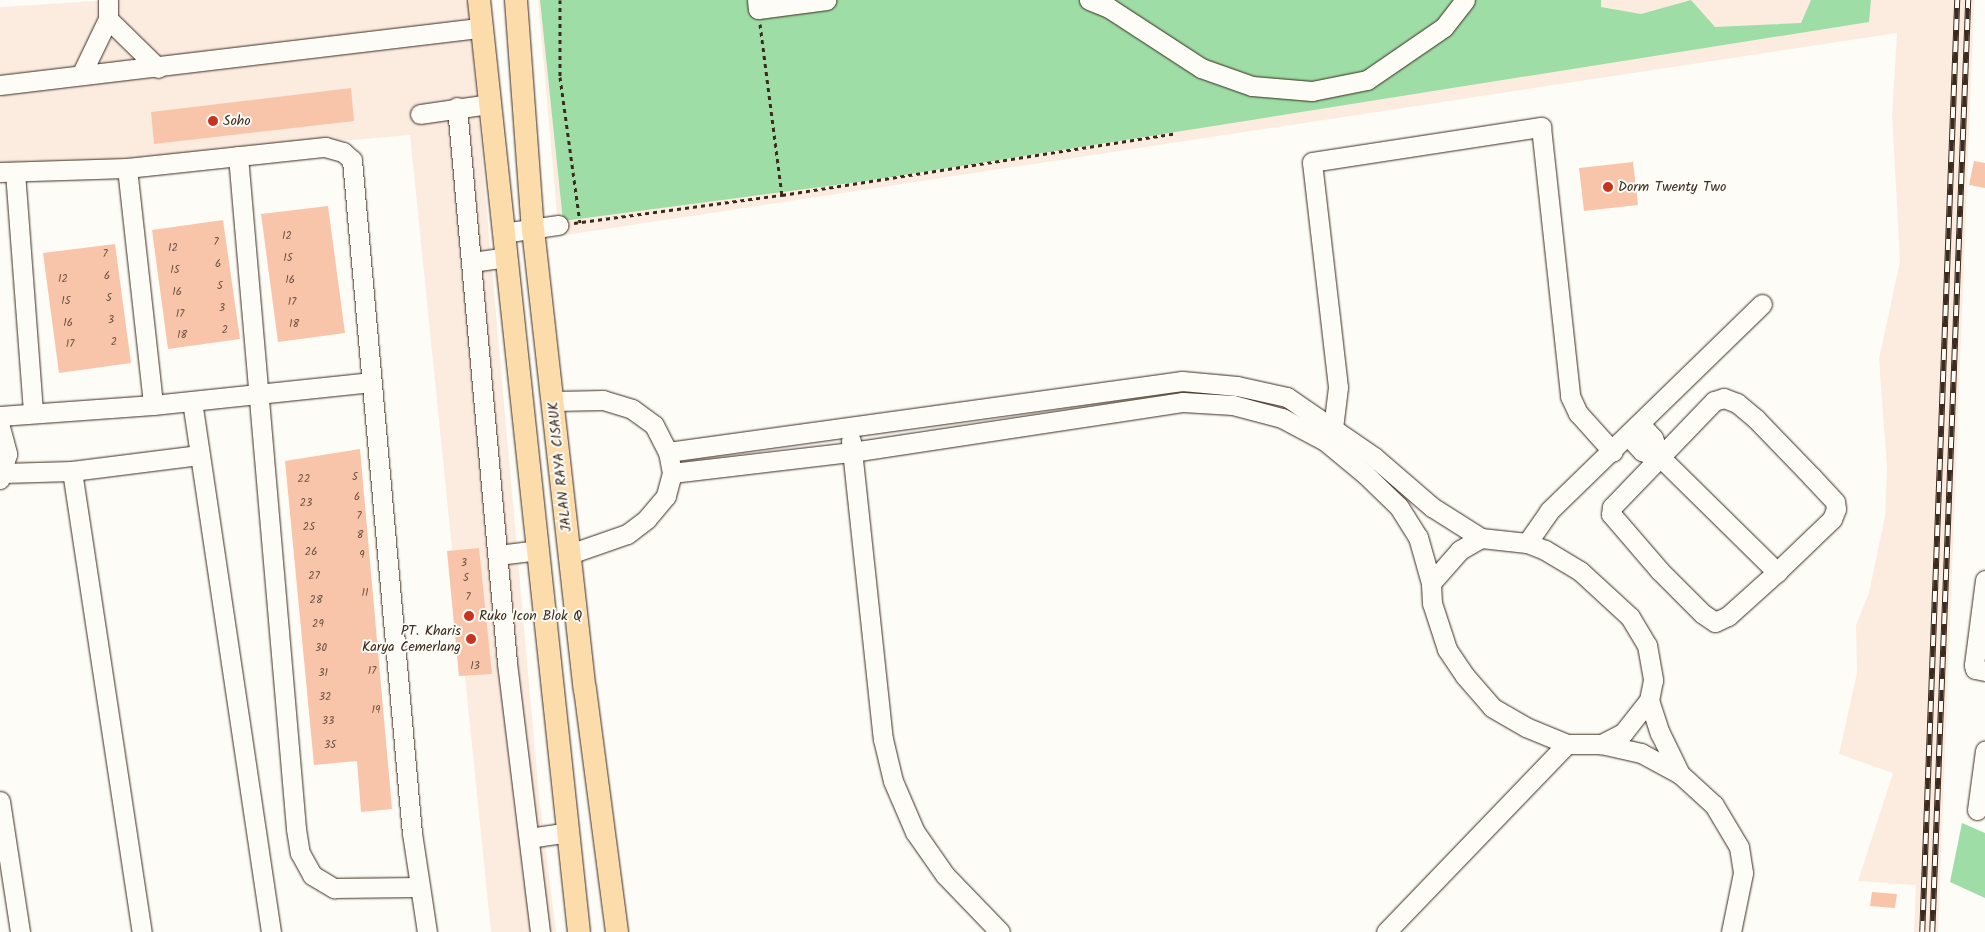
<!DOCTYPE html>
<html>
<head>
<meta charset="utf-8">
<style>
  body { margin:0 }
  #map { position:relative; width:1985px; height:932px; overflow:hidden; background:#fdfcf7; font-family:Kalam,sans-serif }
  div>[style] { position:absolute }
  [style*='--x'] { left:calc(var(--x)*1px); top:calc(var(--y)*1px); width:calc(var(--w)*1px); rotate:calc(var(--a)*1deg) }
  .built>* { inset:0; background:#fcece0 }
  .green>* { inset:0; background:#9edea6 }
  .building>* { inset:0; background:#f9c5aa }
  .path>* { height:3px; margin-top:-1.5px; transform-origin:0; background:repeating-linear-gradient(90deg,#3b2a1e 0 4px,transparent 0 8px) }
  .roads { filter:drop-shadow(0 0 1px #3b2a1e) drop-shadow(0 0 1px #3b2a1e) }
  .minor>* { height:19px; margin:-9.5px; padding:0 9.5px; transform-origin:9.5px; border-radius:9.5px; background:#fdfcf7 }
  .major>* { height:22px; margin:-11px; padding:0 11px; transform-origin:11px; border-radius:11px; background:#fddcac }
  .rail>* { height:5.5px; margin-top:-2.75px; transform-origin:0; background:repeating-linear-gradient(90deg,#fdfcf7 0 11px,#3b2a1e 0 22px); box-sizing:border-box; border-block:1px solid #3b2a1e }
  .dots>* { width:14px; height:14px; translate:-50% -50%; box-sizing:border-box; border:2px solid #fdfcf7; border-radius:50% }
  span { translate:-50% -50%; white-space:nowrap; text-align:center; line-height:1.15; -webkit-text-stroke:4px #fdfcf7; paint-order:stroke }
  .number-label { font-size:11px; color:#6a5141 }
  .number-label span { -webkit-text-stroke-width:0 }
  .poi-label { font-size:14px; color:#3b2a1e }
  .left { translate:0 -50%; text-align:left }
  .right { translate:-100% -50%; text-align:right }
  .street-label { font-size:14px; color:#3b2a1e }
</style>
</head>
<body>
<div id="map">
  <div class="built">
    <i style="clip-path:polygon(112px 0,468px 0,539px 796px,556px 932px,491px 932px,410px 135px,0 170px,0 7px)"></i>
    <i style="clip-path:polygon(538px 0,1974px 0,1938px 932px,1914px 932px,1916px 885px,1858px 881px,1893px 773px,1839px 754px,1857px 673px,1856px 625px,1869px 593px,1885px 516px,1887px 468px,1879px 359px,1900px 261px,1892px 114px,1897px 33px,559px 236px)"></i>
  </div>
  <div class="green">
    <i style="clip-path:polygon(540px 0,1601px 0,1601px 7px,1641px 14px,1691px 0,1715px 27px,1801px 23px,1811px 0,1871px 0,1869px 22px,866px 181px,563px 221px)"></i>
    <i style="clip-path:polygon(1962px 823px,1985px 833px,1985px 898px,1950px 882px)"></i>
  </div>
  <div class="building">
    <i style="clip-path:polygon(351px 88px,354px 121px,154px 144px,151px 112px)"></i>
    <i style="clip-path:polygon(1974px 161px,1985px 163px,1985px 188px,1969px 185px)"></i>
    <i style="clip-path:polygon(1633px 162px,1638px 205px,1584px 211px,1579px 168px)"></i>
    <i style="clip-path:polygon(328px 206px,345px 333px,278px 342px,261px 214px)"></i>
    <i style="clip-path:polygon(223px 220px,240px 339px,168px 349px,152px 230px)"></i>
    <i style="clip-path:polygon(115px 244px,131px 363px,59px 373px,43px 253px)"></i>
    <i style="clip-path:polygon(360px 449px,392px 809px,361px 812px,357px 761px,314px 765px,285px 461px)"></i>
    <i style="clip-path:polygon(479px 548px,492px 674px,459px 676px,447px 551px)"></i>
    <i style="clip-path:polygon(1872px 892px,1897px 894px,1895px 908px,1870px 906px)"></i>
  </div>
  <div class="path">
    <i style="--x:560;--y:0;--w:77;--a:90"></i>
    <i style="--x:560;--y:77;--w:147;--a:82.2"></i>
    <i style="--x:760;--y:24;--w:172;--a:82.7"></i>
    <i style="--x:574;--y:223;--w:210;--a:-7.7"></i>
    <i style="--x:782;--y:195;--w:399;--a:-8.9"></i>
  </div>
  <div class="roads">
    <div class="minor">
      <i style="--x:757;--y:0;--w:9;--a:84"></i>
      <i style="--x:758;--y:9;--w:69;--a:-7.5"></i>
      <i style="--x:1089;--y:0;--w:22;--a:22"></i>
      <i style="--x:1109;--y:8;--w:110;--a:33.1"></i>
      <i style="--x:1201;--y:68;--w:54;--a:19.4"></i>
      <i style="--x:1252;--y:86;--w:60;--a:4.8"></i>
      <i style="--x:1312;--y:91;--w:56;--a:-11.3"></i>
      <i style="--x:1367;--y:80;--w:93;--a:-34.5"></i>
      <i style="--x:1444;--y:27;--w:34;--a:-52"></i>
      <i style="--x:108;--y:19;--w:70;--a:44.4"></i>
      <i style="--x:81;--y:75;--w:62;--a:-64.3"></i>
      <i style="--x:108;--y:19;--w:19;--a:-90"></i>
      <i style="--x:0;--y:85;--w:484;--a:-6.8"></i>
      <i style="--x:457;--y:107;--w:558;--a:84.86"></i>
      <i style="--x:507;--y:663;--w:271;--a:83"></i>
      <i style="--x:420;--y:114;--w:70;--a:-8.2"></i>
      <i style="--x:238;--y:156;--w:675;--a:85.07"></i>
      <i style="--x:296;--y:829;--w:24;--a:81"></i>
      <i style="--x:300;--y:853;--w:25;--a:61"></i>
      <i style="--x:312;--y:875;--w:26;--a:31"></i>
      <i style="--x:334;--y:888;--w:84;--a:-0.7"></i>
      <i style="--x:127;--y:168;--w:238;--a:83.7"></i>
      <i style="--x:0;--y:172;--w:127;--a:-1.8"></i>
      <i style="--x:127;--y:168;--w:199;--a:-6.1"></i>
      <i style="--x:325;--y:147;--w:19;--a:16"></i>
      <i style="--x:343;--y:152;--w:12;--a:42"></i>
      <i style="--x:352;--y:160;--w:676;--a:84.91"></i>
      <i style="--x:412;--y:833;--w:100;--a:81.4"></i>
      <i style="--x:15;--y:172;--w:241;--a:85.7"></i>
      <i style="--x:503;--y:233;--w:56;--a:-8.3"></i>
      <i style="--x:472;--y:262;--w:35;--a:-8"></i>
      <i style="--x:1724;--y:398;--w:14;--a:21"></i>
      <i style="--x:1737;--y:403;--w:25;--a:40"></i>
      <i style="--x:1756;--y:419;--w:81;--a:46"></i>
      <i style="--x:1812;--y:477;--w:34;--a:47"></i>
      <i style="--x:1835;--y:502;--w:7;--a:82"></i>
      <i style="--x:1836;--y:509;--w:11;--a:112"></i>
      <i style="--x:1832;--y:519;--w:76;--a:136.1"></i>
      <i style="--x:1777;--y:572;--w:66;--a:138.1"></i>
      <i style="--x:1728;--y:616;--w:14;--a:155"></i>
      <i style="--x:1715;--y:622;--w:14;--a:-146"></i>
      <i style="--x:1703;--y:614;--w:61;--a:-135"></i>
      <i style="--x:1660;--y:571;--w:75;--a:-130.7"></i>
      <i style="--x:1611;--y:514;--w:7;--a:-82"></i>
      <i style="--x:1612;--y:507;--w:147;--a:-46.1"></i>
      <i style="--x:1714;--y:401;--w:10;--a:-17"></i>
      <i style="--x:192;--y:401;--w:537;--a:81.54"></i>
      <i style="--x:554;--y:401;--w:49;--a:-1.2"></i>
      <i style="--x:603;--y:400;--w:30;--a:17"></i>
      <i style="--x:632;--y:409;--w:27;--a:36"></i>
      <i style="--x:654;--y:425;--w:30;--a:63"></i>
      <i style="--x:668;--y:452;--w:21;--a:79"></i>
      <i style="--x:672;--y:473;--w:24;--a:105"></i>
      <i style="--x:666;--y:496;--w:30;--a:130"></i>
      <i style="--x:647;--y:519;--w:25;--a:143"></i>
      <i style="--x:627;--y:534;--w:60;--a:160.7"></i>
      <i style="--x:0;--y:416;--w:153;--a:-4.1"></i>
      <i style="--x:153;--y:405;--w:220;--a:-6"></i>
      <i style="--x:1641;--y:425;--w:18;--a:47"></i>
      <i style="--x:1653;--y:438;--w:22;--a:68"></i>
      <i style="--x:0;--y:427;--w:28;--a:75"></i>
      <i style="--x:7;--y:454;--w:26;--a:106"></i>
      <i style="--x:1333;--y:428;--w:41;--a:-83"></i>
      <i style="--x:1338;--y:387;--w:226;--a:-96.6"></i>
      <i style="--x:1312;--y:162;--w:232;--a:-8.7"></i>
      <i style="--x:1541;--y:127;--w:271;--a:83.8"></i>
      <i style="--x:1570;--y:396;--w:19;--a:65"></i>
      <i style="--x:1578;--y:413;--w:52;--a:48.1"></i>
      <i style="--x:1628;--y:436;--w:21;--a:47"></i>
      <i style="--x:1642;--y:451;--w:20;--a:20"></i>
      <i style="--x:1661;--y:458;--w:163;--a:44.5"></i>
      <i style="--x:851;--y:441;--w:300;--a:83.9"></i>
      <i style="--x:883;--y:739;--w:43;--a:76.6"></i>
      <i style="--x:893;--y:781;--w:56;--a:66.7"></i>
      <i style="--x:915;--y:832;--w:52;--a:55.1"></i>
      <i style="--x:945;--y:875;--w:79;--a:46"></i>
      <i style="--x:668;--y:452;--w:519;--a:-7.86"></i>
      <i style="--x:1182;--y:381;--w:55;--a:5.2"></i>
      <i style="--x:1237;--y:386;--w:51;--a:12.4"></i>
      <i style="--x:1287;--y:397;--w:106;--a:34.6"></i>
      <i style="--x:1374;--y:457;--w:77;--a:40.8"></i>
      <i style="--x:1432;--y:507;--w:58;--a:32.3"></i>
      <i style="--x:72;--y:471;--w:466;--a:81.4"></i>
      <i style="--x:3;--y:473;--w:69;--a:-1.7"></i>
      <i style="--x:72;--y:471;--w:128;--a:-7.2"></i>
      <i style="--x:672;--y:473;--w:181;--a:-6.7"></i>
      <i style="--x:852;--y:452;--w:335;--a:-8.6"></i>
      <i style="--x:1183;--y:402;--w:50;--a:3.4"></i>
      <i style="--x:1233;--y:405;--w:51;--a:14.9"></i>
      <i style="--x:1282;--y:418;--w:49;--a:28.1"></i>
      <i style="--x:1325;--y:441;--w:52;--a:39.5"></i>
      <i style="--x:1365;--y:474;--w:47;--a:44.1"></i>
      <i style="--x:1399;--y:507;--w:36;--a:58"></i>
      <i style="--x:1418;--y:537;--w:48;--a:74.2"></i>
      <i style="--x:1481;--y:538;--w:46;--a:6.2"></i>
      <i style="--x:1527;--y:543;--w:19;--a:21"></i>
      <i style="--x:1545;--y:550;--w:41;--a:31"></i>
      <i style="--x:1580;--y:571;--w:68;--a:42.6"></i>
      <i style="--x:1630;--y:617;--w:33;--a:59"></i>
      <i style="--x:1647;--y:645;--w:36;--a:80"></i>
      <i style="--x:1653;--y:680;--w:20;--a:101"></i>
      <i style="--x:1649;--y:700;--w:42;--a:128.2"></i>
      <i style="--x:1623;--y:733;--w:25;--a:153"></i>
      <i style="--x:1601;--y:744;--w:34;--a:180"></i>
      <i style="--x:1567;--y:744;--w:44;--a:-157.5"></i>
      <i style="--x:1526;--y:727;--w:39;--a:-150"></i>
      <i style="--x:1492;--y:707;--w:41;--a:-131.1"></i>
      <i style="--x:1465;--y:676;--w:32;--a:-124"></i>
      <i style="--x:1447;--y:649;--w:48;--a:-108.1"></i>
      <i style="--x:1432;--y:603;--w:20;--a:-93"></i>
      <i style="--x:1431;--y:583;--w:44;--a:-48.7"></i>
      <i style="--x:1460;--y:550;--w:24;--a:-30"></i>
      <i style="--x:1527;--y:543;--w:39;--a:-55"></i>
      <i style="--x:1549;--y:511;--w:297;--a:-44.2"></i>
      <i style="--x:498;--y:555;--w:39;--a:-7"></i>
      <i style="--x:1985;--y:580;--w:86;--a:97.4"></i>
      <i style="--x:1974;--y:665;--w:4;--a:76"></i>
      <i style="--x:1975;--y:669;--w:10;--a:11"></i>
      <i style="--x:1649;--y:700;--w:35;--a:72"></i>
      <i style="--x:1660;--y:733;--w:46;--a:64"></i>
      <i style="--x:1601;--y:744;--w:41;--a:12.7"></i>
      <i style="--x:1641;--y:753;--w:44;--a:28.3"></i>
      <i style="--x:1680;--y:774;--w:46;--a:42.4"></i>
      <i style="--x:1714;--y:805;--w:49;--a:59.2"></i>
      <i style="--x:1739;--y:847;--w:26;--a:81"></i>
      <i style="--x:1743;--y:873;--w:60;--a:101.5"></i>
      <i style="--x:0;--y:801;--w:133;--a:81.3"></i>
      <i style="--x:1977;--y:810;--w:60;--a:-82.3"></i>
      <i style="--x:529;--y:838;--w:40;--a:-8.5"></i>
      <i style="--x:1386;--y:932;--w:261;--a:-46.1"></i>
    </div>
    <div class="major">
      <i style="--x:479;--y:0;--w:937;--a:83.88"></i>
      <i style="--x:516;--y:0;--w:230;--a:85.8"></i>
      <i style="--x:533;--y:229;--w:463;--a:83.6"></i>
      <i style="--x:585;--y:689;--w:245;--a:82.5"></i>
    </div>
  </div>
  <div class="rail">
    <i style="--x:1922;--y:932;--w:933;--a:-87.85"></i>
    <i style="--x:1932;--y:932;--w:933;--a:-87.79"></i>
  </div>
  <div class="dots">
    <i style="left:213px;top:121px;background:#c8321e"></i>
    <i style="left:1608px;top:187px;background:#c8321e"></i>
    <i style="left:469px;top:616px;background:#c8321e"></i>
    <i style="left:471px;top:639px;background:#c8321e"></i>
  </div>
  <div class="number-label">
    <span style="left:287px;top:236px">12</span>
    <span style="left:216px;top:242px">7</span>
    <span style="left:173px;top:248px">12</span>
    <span style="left:105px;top:254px">7</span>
    <span style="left:288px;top:258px">15</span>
    <span style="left:218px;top:264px">6</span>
    <span style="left:175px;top:270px">15</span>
    <span style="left:107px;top:276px">6</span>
    <span style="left:63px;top:279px">12</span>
    <span style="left:290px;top:280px">16</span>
    <span style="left:220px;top:286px">5</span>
    <span style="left:177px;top:292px">16</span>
    <span style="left:109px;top:298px">5</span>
    <span style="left:66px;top:301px">15</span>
    <span style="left:292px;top:302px">17</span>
    <span style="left:222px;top:308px">3</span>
    <span style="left:180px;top:314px">17</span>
    <span style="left:111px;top:320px">3</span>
    <span style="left:68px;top:323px">16</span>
    <span style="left:294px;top:324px">18</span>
    <span style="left:225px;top:330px">2</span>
    <span style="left:182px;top:335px">18</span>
    <span style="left:114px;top:342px">2</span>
    <span style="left:70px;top:344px">17</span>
    <span style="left:355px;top:477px">5</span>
    <span style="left:304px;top:479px">22</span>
    <span style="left:357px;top:497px">6</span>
    <span style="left:306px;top:503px">23</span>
    <span style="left:359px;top:516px">7</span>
    <span style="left:309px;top:527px">25</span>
    <span style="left:360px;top:535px">8</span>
    <span style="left:311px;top:552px">26</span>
    <span style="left:362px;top:555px">9</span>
    <span style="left:464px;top:563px">3</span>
    <span style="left:314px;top:576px">27</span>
    <span style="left:466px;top:578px">5</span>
    <span style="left:365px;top:593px">11</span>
    <span style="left:468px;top:597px">7</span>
    <span style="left:316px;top:600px">28</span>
    <span style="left:318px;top:624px">29</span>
    <span style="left:321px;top:648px">30</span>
    <span style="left:475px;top:666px">13</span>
    <span style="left:372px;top:671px">17</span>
    <span style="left:323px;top:673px">31</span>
    <span style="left:325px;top:697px">32</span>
    <span style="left:376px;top:710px">19</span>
    <span style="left:328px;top:721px">33</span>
    <span style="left:330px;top:745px">35</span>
  </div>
  <div class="poi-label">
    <span class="left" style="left:223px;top:121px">Soho</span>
    <span class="left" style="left:1618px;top:187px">Dorm Twenty Two</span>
    <span class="left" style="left:479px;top:616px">Ruko Icon Blok Q</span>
    <span class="right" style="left:461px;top:639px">PT. Kharis<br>Karya Cemerlang</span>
  </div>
  <div class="street-label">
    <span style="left:560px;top:467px;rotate:-96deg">JALAN RAYA CISAUK</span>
  </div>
</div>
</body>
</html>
